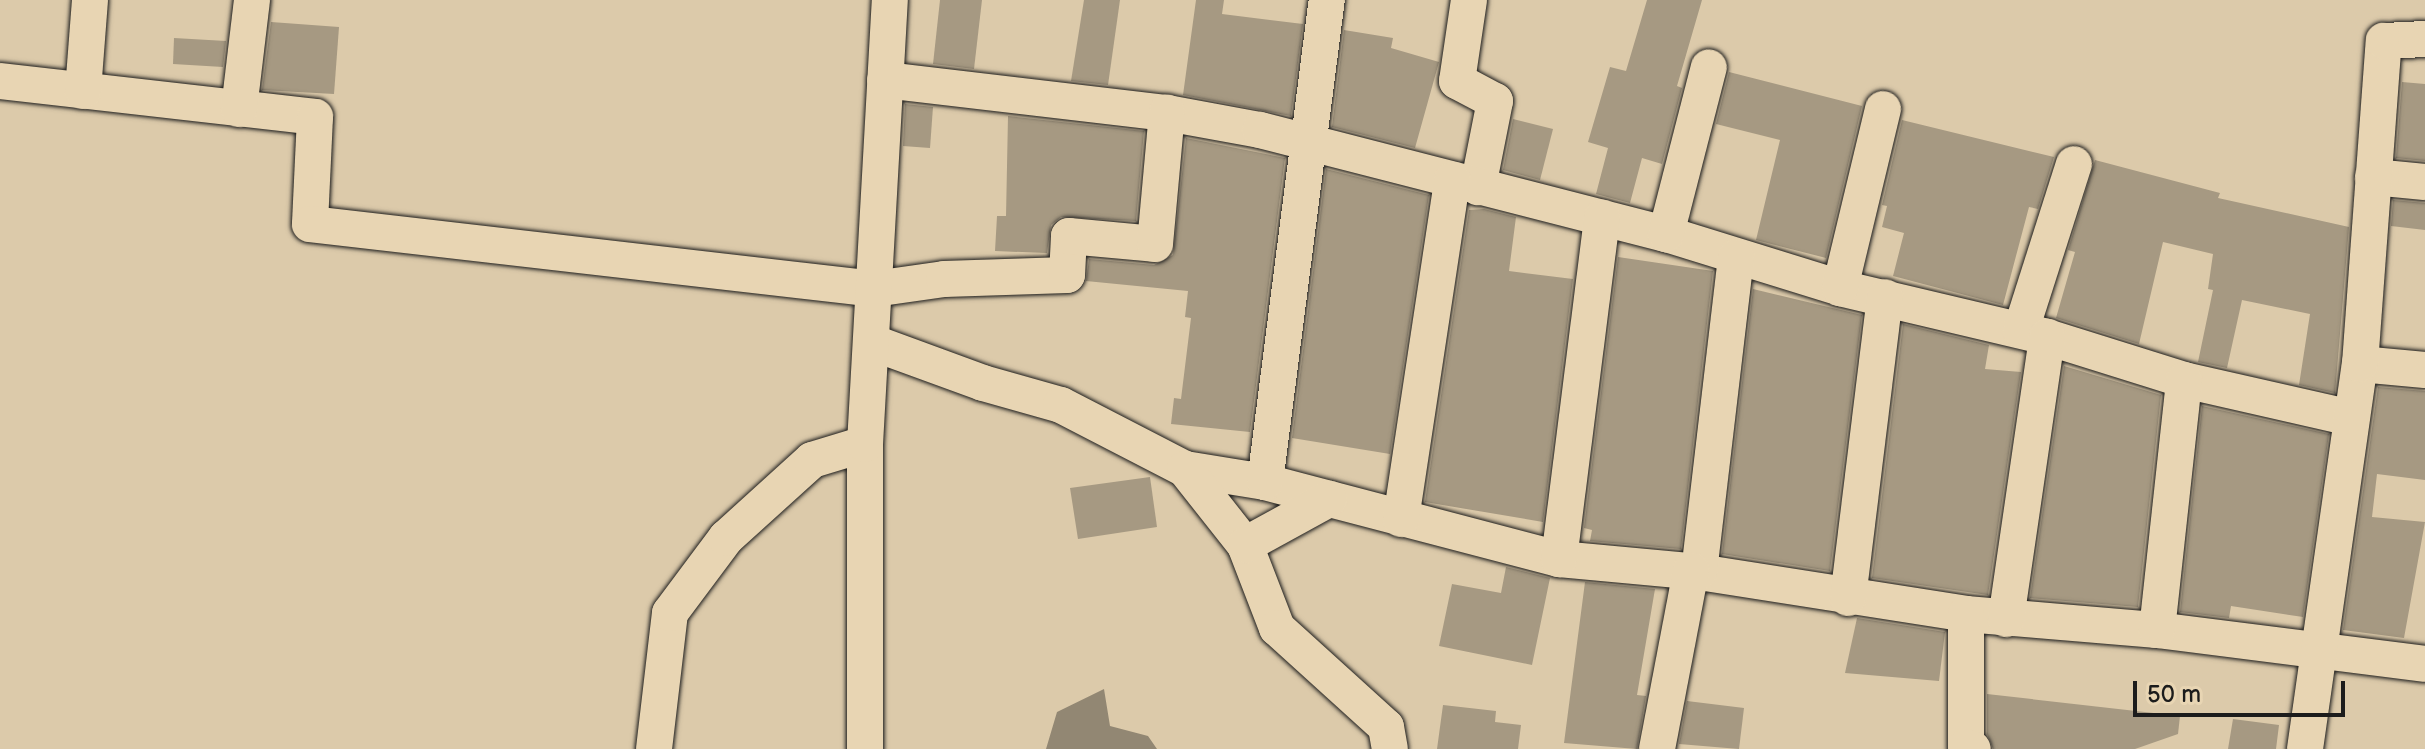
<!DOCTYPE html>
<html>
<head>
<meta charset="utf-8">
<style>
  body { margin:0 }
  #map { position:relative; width:2425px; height:749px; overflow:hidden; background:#dccaaa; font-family:"Balsamiq Sans",sans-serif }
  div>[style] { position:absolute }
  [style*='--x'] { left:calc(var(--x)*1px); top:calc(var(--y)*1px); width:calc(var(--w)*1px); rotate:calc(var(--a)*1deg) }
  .water>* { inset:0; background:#928773 }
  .building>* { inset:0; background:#a69982 }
  .roads { filter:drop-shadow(0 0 2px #1c1c1c) drop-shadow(0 0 2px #1c1c1c) }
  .minor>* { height:36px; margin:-18px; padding:0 18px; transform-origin:18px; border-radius:18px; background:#e8d5b3 }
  span { translate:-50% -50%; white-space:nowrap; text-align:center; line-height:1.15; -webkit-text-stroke:7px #e8d5b3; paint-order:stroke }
  .scale { position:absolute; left:2133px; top:681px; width:212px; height:36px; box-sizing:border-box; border:4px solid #1c1c1c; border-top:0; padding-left:10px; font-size:24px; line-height:28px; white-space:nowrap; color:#1c1c1c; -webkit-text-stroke:6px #e8d5b3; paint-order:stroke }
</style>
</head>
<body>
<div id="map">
  <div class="water">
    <i style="clip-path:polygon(1104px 689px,1110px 726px,1148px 736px,1157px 749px,1046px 749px,1057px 712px)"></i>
  </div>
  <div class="building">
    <i style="clip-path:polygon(940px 0,982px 0,974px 69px,933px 64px)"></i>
    <i style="clip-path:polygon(1084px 0,1120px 0,1108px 85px,1071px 81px)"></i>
    <i style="clip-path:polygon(1196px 0,1224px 0,1222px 14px,1303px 24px,1291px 116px,1183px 95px)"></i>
    <i style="clip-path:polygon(1647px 0,1702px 0,1677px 86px,1682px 88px,1662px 164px,1642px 158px,1630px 203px,1596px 194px,1608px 148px,1588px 142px,1610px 67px,1626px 71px)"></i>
    <i style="clip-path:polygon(271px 22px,339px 27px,334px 94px,262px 90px)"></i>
    <i style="clip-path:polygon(1344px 30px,1393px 38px,1391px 48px,1439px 62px,1415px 148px,1332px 127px)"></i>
    <i style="clip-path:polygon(174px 38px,226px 41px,223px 67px,173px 64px)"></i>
    <i style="clip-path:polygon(1729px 72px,1862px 106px,1826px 258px,1756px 240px,1780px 140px,1716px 124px)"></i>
    <i style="clip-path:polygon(2402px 82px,2425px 84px,2425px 161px,2396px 158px)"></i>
    <i style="clip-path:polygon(905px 104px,933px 107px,930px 148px,903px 146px)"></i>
    <i style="clip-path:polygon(1008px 116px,1144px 131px,1136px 221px,1061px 217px,1051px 225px,1047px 253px,995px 251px,997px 216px,1006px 216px)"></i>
    <i style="clip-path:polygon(1513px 119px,1553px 129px,1540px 180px,1503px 170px)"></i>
    <i style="clip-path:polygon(1902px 120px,2054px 157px,2038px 209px,2029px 207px,2003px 305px,1893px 276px,1904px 233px,1882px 227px,1887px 206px,1882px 205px)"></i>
    <i style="clip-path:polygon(1186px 138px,1285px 158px,1250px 432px,1171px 424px,1174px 398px,1181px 399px,1191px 318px,1185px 317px,1188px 291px,1086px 281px,1089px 259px,1154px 265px,1173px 255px)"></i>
    <i style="clip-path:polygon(2095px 160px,2220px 193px,2218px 198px,2349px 227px,2335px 393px,2299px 385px,2310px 314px,2242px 300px,2227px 368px,2198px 362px,2213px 290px,2208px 289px,2213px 254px,2163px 242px,2139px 344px,2056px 318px,2075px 252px,2068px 250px)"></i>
    <i style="clip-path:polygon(1326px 169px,1429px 195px,1390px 454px,1292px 438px)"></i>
    <i style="clip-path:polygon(2393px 200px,2425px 203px,2425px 230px,2391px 226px)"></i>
    <i style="clip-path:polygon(1484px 209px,1516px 217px,1509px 271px,1573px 279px,1543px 522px,1425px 502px,1469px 210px)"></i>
    <i style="clip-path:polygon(1618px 257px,1713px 271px,1681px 549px,1590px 541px,1592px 530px,1584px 528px)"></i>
    <i style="clip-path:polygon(1753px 289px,1862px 315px,1830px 571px,1722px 554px)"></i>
    <i style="clip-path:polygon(1903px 324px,1989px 345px,1985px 369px,2021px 372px,1988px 595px,1872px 578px)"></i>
    <i style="clip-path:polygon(2064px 366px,2161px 395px,2138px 607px,2030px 598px)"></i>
    <i style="clip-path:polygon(2378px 387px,2425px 391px,2425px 480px,2377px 474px,2372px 517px,2425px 522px,2404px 638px,2343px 630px)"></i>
    <i style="clip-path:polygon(2202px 406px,2329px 434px,2303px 617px,2231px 606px,2229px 618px,2180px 612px)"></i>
    <i style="clip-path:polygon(1150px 477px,1157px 527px,1078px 539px,1070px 488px)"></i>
    <i style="clip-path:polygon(1506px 567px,1550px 578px,1532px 665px,1439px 646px,1452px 584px,1501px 593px)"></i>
    <i style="clip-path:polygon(1585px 582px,1655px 589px,1637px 695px,1646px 696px,1637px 749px,1564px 743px)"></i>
    <i style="clip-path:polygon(1857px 618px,1945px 632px,1939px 681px,1845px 673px)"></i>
    <i style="clip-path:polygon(1987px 694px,2180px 716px,2178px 734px,2135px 749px,1993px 749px,1987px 734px)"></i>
    <i style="clip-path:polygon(1687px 701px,1744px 708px,1739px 749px,1679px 744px)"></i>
    <i style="clip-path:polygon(1443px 705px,1496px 711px,1495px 722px,1521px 725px,1518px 749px,1437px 749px)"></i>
    <i style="clip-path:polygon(2233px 719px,2279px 725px,2276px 749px,2228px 749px)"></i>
  </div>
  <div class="roads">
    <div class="minor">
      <i style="--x:1469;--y:0;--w:82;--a:98.4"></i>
      <i style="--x:1457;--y:81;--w:43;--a:27.8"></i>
      <i style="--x:1495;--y:101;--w:88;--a:101.2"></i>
      <i style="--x:885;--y:80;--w:284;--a:6.7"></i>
      <i style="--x:1167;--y:113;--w:95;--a:10.4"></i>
      <i style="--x:1260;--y:130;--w:419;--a:14.4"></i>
      <i style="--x:1666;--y:234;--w:182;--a:17.2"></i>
      <i style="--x:1840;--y:288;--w:213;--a:13.3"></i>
      <i style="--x:2047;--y:337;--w:144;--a:17.4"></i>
      <i style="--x:2184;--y:380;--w:171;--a:12.8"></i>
      <i style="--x:0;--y:81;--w:317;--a:6.5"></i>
      <i style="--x:315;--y:117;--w:107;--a:92.7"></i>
      <i style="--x:310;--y:224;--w:568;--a:6.57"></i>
      <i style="--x:874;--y:289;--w:71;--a:-8.1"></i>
      <i style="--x:944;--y:279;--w:123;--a:-1.9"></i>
      <i style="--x:1067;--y:275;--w:39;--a:-87"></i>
      <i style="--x:1069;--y:236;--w:86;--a:5.3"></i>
      <i style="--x:1155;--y:244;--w:132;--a:-84.8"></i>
      <i style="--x:83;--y:91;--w:91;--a:-85.6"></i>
      <i style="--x:239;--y:109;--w:110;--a:-83.2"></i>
      <i style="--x:2373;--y:177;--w:52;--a:5.5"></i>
      <i style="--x:1666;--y:234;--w:172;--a:-75.6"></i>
      <i style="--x:1840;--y:288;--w:184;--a:-76.5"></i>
      <i style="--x:2021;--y:330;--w:174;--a:-72.3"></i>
      <i style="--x:871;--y:342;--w:119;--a:20.1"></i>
      <i style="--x:983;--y:383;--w:81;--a:15.8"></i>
      <i style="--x:1061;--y:405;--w:140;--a:27.3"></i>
      <i style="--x:1185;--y:469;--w:81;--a:9.2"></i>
      <i style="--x:1265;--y:482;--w:304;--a:14.7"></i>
      <i style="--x:1559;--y:559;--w:141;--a:5.3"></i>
      <i style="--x:1699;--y:572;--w:270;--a:8.9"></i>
      <i style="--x:1966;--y:614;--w:192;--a:4.8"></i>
      <i style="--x:2157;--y:630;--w:270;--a:7.2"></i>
      <i style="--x:2360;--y:364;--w:65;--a:5.3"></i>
      <i style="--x:1185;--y:469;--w:97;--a:51.7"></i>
      <i style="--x:1245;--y:545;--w:89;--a:68.9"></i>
      <i style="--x:1277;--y:628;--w:147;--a:42.2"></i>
      <i style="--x:1386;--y:727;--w:22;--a:80"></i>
      <i style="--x:1265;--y:482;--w:486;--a:-82.7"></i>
      <i style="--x:1401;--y:519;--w:343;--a:-81.4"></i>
      <i style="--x:1245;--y:545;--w:96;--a:-28.7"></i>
      <i style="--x:1559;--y:559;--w:344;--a:-82.8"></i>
      <i style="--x:1699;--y:572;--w:317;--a:-83.3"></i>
      <i style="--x:1848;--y:598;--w:303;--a:-83"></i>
      <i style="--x:1966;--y:614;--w:133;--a:90"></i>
      <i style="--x:1966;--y:747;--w:7;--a:16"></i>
      <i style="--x:2006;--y:619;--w:285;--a:-81.7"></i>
      <i style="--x:2157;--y:630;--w:251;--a:-83.8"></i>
      <i style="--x:654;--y:749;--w:137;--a:-83.3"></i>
      <i style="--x:670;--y:613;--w:94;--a:-53.3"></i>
      <i style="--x:726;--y:538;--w:116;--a:-42.2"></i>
      <i style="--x:812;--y:460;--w:55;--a:-16.8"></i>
      <i style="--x:865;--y:749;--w:305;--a:-90"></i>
      <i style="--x:865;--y:444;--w:445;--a:-86.8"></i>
      <i style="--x:1657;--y:749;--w:182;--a:-79.2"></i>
      <i style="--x:2305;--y:749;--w:389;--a:-81.9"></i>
      <i style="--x:2360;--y:364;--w:324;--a:-85.8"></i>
      <i style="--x:2384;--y:41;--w:41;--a:-2.8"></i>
    </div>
  </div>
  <div class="scale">50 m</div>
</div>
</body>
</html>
